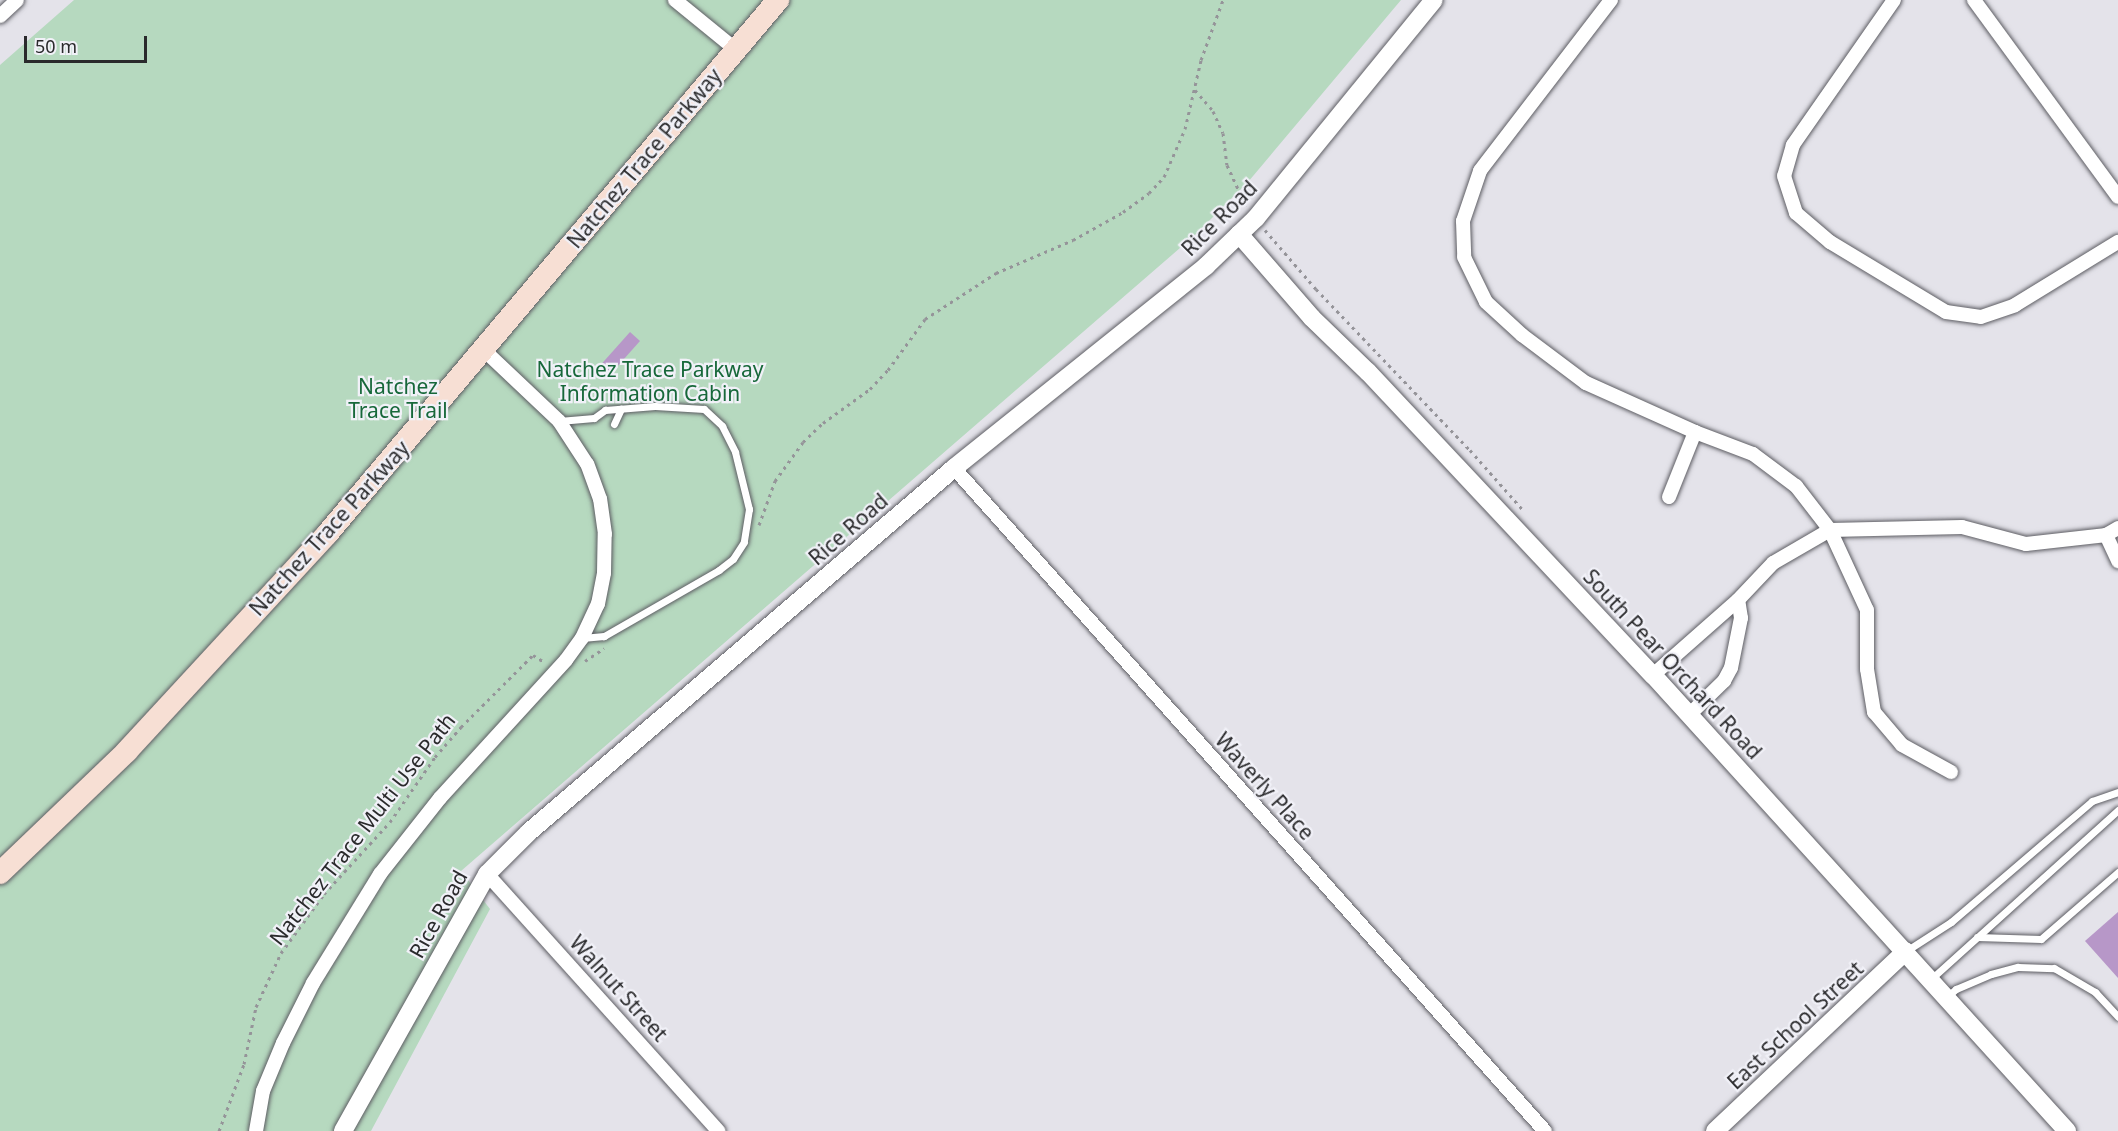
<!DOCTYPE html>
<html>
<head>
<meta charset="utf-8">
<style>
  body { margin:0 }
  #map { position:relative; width:2118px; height:1131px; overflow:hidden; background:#e4e3ea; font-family:"Noto Sans",sans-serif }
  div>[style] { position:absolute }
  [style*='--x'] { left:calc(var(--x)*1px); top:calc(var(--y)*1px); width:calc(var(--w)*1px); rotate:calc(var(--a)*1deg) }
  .green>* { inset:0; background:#b6d9bf }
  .building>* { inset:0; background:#b797c8 }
  .path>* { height:3px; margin-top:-1.5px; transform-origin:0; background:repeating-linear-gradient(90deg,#959499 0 3px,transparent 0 7.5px) }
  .roads { filter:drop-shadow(0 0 2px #5d5d63) drop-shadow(0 0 2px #5d5d63) }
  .service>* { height:7px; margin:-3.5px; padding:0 3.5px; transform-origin:3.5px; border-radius:3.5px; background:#fff }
  .minor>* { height:14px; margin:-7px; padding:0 7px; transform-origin:7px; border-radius:7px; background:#fff }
  .tertiary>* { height:18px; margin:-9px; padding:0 9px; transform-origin:9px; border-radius:9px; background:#fff }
  .primary>* { height:22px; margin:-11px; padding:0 11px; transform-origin:11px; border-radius:11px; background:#f7dfd4 }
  span { translate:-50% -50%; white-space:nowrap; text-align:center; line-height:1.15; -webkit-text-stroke:4.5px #f1f1f8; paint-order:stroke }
  .street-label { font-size:21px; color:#2a2a2c }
  .park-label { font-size:21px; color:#17683a }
  .scale { position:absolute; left:24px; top:36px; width:123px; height:27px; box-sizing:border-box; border:3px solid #2a2a2c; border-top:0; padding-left:8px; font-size:18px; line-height:21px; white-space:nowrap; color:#2a2a2c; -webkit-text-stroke:4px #f1f1f8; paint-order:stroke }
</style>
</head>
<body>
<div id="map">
  <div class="green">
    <i style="clip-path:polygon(74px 0,1401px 0,1248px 182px,1195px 235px,461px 871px,490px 909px,371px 1131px,0 1131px,0 65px)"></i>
  </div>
  <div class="building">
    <i style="clip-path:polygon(630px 332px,640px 341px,607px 378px,597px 369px)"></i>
    <i style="clip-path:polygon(2118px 912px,2118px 978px,2085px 941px)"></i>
  </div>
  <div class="path">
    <i style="--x:1195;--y:90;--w:28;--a:49"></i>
    <i style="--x:1213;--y:111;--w:24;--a:66"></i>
    <i style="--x:1223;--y:133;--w:32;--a:83"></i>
    <i style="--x:1227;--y:165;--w:45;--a:65.1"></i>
    <i style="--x:1265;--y:230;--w:78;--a:49.2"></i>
    <i style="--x:1316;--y:289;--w:223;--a:46.3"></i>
    <i style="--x:1470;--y:450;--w:80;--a:48.5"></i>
    <i style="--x:759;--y:525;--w:47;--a:-70"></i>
    <i style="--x:775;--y:481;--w:48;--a:-54.3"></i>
    <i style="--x:803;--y:442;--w:28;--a:-44"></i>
    <i style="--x:823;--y:423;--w:58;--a:-35.9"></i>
    <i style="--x:870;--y:389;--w:26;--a:-47"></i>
    <i style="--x:888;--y:370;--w:63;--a:-54"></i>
    <i style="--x:925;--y:319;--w:85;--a:-32.9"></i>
    <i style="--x:996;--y:273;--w:84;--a:-23.2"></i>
    <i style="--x:1073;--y:240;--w:57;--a:-29.2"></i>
    <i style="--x:1123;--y:212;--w:32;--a:-36"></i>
    <i style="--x:1149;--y:193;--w:22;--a:-47"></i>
    <i style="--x:1164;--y:177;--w:52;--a:-66.4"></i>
    <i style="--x:1185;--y:129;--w:71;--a:-76.9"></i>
    <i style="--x:1201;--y:60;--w:64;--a:-69.9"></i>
    <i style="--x:585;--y:661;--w:23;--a:-34"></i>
    <i style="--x:219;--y:1131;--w:72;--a:-69.5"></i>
    <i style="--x:244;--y:1064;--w:58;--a:-78.1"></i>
    <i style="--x:256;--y:1007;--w:60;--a:-65.2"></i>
    <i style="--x:281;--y:953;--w:73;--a:-53.9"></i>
    <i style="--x:324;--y:894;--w:98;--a:-47.5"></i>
    <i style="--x:390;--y:822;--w:79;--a:-55.3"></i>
    <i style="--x:435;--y:757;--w:40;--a:-49"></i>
    <i style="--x:461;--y:727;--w:102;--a:-45"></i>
    <i style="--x:533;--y:655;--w:13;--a:32"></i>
  </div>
  <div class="roads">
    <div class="service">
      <i style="--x:559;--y:421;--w:35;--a:-5"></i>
      <i style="--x:594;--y:418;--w:14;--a:-36"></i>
      <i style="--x:605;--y:410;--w:50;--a:-4.6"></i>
      <i style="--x:655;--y:406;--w:49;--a:3.5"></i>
      <i style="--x:704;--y:409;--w:25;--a:43"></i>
      <i style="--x:722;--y:426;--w:29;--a:63"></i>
      <i style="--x:735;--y:452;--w:59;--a:76.2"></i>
      <i style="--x:749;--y:509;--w:33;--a:99"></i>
      <i style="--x:744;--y:542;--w:20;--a:123"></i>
      <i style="--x:733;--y:559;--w:18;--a:142"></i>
      <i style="--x:719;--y:570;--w:133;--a:150.1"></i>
      <i style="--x:604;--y:636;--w:22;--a:175"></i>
      <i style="--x:614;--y:424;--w:17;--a:-65"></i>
      <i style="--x:1977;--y:937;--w:64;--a:1.8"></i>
      <i style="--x:2041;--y:939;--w:102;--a:-41"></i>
      <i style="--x:1906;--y:951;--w:54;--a:-32.8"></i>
      <i style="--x:1951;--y:922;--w:186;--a:-40.6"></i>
      <i style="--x:2092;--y:801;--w:28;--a:-19"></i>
      <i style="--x:1931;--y:979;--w:252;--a:-42.1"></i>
      <i style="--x:1947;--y:997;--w:12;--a:-42"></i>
      <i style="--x:1956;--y:989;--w:38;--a:-23"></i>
      <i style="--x:1991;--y:974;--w:28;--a:-15"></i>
      <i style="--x:2018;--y:967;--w:36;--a:2"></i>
      <i style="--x:2054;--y:968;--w:48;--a:30.3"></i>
      <i style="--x:2095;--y:992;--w:34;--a:47"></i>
    </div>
    <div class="minor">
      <i style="--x:675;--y:0;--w:77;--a:39.2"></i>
      <i style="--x:1611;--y:0;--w:215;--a:127.5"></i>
      <i style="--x:1480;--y:171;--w:53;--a:108.8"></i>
      <i style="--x:1463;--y:221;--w:36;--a:88"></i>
      <i style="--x:1464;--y:257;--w:50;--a:63.9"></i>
      <i style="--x:1486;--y:302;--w:49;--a:42.5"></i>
      <i style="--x:1522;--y:335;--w:80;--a:36.9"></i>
      <i style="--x:1586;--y:383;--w:120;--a:24.2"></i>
      <i style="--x:1695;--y:432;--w:62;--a:20.8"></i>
      <i style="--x:1753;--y:454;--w:54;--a:36.7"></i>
      <i style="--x:1796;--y:486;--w:56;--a:52.3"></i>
      <i style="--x:1830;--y:530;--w:88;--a:65.2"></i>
      <i style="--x:1867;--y:610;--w:59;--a:90"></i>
      <i style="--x:1867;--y:669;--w:44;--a:80.8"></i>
      <i style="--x:1874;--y:712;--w:43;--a:49.7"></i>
      <i style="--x:1902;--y:745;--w:56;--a:28.9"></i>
      <i style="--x:1894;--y:0;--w:177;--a:124.9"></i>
      <i style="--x:1793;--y:145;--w:32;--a:106"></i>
      <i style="--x:1784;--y:176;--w:39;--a:72"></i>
      <i style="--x:1796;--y:213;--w:45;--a:40.5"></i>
      <i style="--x:1830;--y:242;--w:135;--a:31.1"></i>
      <i style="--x:1946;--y:312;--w:35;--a:8"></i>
      <i style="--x:1981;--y:317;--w:36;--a:-19"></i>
      <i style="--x:2015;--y:305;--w:121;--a:-31.5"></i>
      <i style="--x:1974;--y:0;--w:244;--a:53.8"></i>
      <i style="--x:0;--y:16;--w:23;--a:-43"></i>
      <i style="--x:954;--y:468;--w:888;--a:48.29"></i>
      <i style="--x:1669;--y:497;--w:70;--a:-68.2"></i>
      <i style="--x:2106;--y:535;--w:29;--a:65"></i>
      <i style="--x:1653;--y:675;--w:113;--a:-41.4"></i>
      <i style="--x:1738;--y:600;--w:51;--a:-46.6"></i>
      <i style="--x:1773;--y:563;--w:66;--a:-30.1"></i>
      <i style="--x:1830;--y:530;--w:132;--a:-1.3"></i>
      <i style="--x:1962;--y:527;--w:66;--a:14.9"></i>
      <i style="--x:2026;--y:544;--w:81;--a:-6.4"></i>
      <i style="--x:2106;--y:535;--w:14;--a:-30"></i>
      <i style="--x:1689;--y:715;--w:49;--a:-44.2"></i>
      <i style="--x:1724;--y:681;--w:15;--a:-62"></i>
      <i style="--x:1731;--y:668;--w:51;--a:-78.7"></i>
      <i style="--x:1741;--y:618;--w:18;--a:-99"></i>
      <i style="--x:487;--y:874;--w:346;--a:48"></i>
      <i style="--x:256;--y:1131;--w:41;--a:-80.1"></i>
      <i style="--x:263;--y:1091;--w:52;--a:-67.4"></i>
      <i style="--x:283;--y:1043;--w:67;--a:-63.4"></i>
      <i style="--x:313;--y:983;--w:128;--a:-58.4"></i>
      <i style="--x:380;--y:874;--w:97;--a:-51.7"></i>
      <i style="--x:440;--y:798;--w:187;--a:-47.6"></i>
      <i style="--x:566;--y:660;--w:27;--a:-54"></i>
      <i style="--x:582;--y:638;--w:38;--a:-65"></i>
      <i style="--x:598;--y:604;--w:32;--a:-79"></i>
      <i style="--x:604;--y:573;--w:39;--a:-89"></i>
      <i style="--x:605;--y:534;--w:35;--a:-98"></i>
      <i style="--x:600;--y:499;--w:37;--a:-110"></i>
      <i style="--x:587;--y:464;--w:51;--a:-123.1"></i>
      <i style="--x:559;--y:421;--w:103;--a:-136.6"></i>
    </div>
    <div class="tertiary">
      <i style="--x:1239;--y:234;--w:111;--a:49"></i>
      <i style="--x:1312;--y:318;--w:78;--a:44"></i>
      <i style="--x:1368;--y:372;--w:416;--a:46.8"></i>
      <i style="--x:1653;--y:675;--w:616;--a:47.76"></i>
      <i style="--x:343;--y:1131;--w:295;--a:-60.7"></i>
      <i style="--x:487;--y:874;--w:59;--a:-45"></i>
      <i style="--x:529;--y:832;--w:560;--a:-40.58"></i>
      <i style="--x:954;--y:468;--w:323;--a:-38.7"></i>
      <i style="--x:1206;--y:266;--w:69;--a:-43.8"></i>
      <i style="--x:1256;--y:218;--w:281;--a:-50.8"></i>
      <i style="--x:1715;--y:1131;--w:262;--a:-43.3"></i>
    </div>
    <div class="primary">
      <i style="--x:0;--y:873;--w:176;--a:-43.8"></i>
      <i style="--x:127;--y:751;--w:297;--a:-47.3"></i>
      <i style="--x:328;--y:533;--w:698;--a:-49.83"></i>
    </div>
  </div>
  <div class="street-label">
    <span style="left:644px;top:158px;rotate:-50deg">Natchez Trace Parkway</span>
    <span style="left:1219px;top:218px;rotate:-45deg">Rice Road</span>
    <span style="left:329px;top:528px;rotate:-48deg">Natchez Trace Parkway</span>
    <span style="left:848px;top:529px;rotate:-41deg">Rice Road</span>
    <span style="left:1673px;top:664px;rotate:47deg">South Pear Orchard Road</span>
    <span style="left:1265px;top:786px;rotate:48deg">Waverly Place</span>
    <span style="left:362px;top:829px;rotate:-52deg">Natchez Trace Multi Use Path</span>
    <span style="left:438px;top:914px;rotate:-61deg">Rice Road</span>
    <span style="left:619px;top:988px;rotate:48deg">Walnut Street</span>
    <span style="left:1795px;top:1025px;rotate:-43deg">East School Street</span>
  </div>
  <div class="park-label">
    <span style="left:650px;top:381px">Natchez Trace Parkway<br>Information Cabin</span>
    <span style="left:398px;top:398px">Natchez<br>Trace Trail</span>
  </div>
  <div class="scale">50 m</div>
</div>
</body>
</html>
